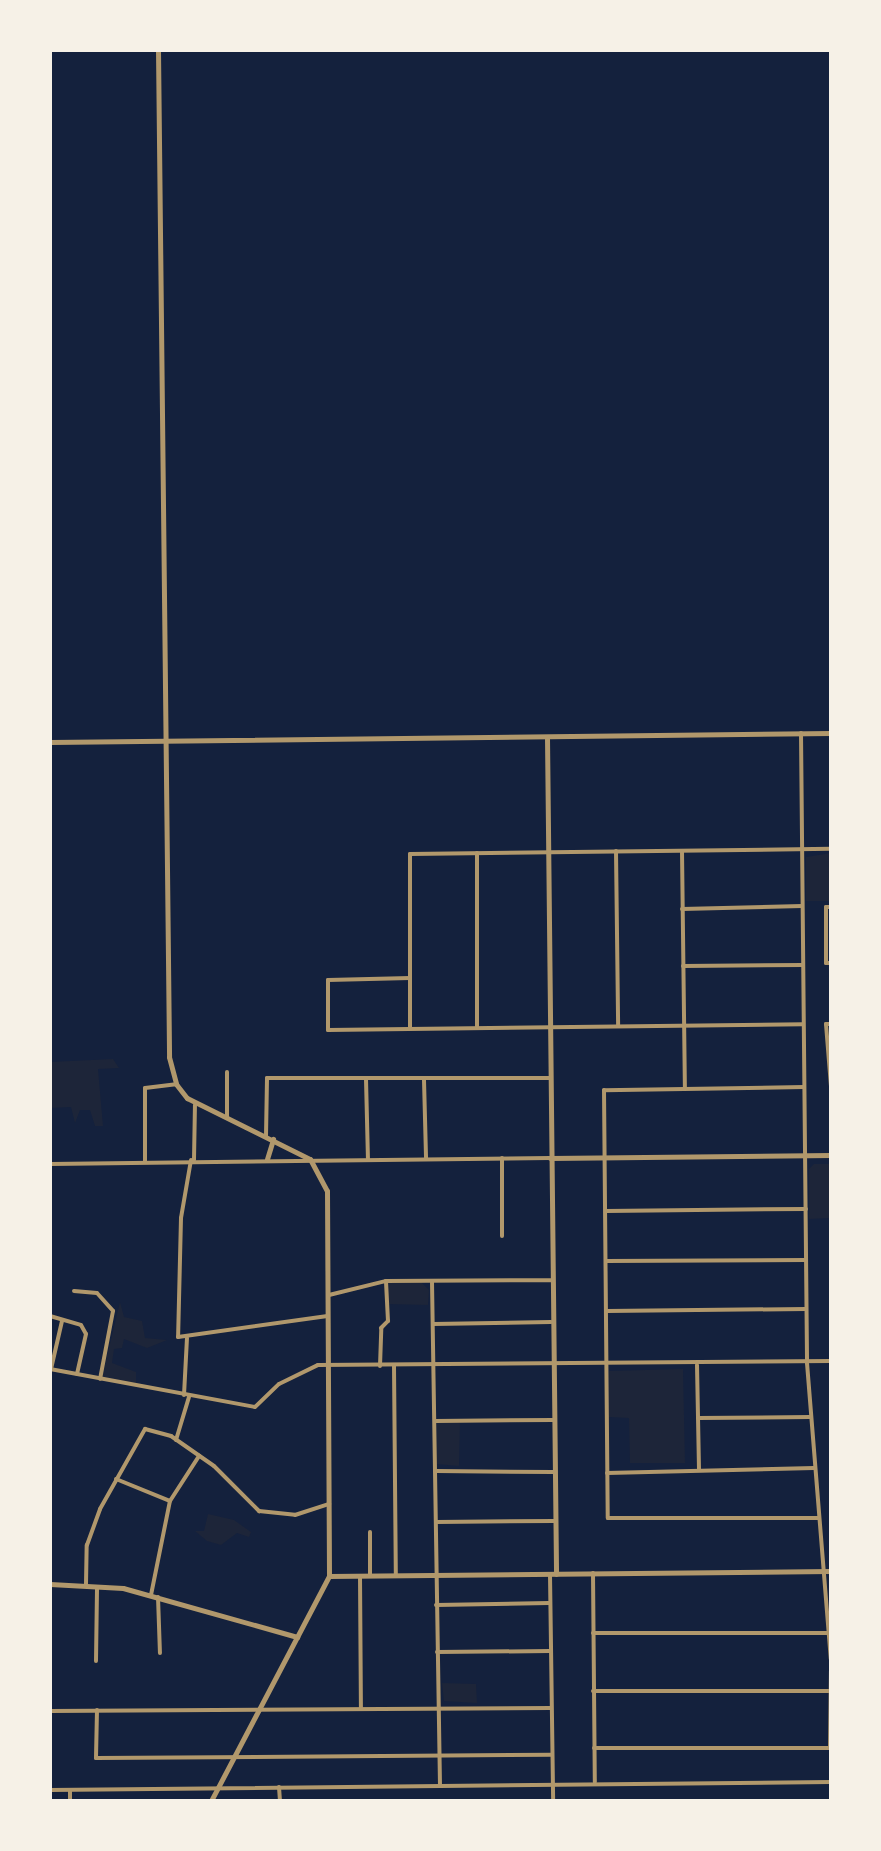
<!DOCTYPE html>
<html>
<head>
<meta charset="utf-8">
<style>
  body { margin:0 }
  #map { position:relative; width:881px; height:1851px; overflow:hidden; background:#14213d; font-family:"Source Sans 3",sans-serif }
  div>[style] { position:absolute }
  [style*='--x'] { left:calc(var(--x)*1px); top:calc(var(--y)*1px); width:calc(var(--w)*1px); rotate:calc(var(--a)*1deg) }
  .green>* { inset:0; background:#1d2539 }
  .minor>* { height:4px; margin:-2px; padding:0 2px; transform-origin:2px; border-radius:2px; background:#b1986c }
  .tertiary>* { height:5px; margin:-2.5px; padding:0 2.5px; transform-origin:2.5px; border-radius:2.5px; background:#b1986c }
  span { translate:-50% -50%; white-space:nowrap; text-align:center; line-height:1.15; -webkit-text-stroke:6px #f6f1e7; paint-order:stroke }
  .frame { position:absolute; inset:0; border:52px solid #f6f1e7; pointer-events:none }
</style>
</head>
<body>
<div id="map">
  <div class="green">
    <i style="clip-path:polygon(831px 853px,831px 901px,806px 901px,806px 857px)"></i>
    <i style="clip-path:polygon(113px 1059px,119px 1068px,98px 1069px,103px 1126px,95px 1126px,90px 1110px,80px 1110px,75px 1123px,71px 1107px,50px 1108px,50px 1062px)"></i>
    <i style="clip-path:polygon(814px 1164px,831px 1164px,831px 1218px,809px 1219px,809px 1169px)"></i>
    <i style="clip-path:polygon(386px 1281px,421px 1282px,429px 1290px,428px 1305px,386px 1304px)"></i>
    <i style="clip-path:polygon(120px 1302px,124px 1317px,142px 1321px,145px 1338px,167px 1340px,147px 1348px,124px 1339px,122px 1348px,114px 1349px,112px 1363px,136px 1372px,136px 1383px,102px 1377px)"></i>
    <i style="clip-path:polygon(683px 1369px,685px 1463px,630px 1463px,629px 1418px,609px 1417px,609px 1371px)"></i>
    <i style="clip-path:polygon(437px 1421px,460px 1421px,459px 1466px,436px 1464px)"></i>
    <i style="clip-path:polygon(208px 1514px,234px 1520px,251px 1532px,249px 1537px,237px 1533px,221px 1545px,207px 1541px,195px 1531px,204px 1531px)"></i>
    <i style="clip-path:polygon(442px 1683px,476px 1684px,477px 1703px,444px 1701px)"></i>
  </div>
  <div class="minor">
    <i style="--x:801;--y:733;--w:630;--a:89.45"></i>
    <i style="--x:807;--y:1363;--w:297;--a:85.4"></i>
    <i style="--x:616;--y:851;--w:175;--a:89.3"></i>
    <i style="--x:682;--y:851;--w:237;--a:89.3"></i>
    <i style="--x:831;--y:907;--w:5;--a:180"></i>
    <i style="--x:826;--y:907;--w:56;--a:90"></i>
    <i style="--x:826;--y:963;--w:5;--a:0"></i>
    <i style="--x:682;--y:909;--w:120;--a:-1.4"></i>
    <i style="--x:683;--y:966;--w:120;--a:-0.5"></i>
    <i style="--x:410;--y:978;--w:82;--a:178.6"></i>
    <i style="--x:328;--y:980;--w:50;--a:90"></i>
    <i style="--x:328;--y:1030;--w:475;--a:-0.7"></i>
    <i style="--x:831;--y:1024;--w:5;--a:180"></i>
    <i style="--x:826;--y:1024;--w:62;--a:85.4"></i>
    <i style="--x:410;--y:1027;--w:173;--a:-90"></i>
    <i style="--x:410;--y:854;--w:421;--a:-0.7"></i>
    <i style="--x:477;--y:1028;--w:175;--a:-90"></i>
    <i style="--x:366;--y:1079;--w:80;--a:88.6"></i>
    <i style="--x:424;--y:1080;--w:79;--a:88.5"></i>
    <i style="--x:804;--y:1087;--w:200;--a:179.1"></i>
    <i style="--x:604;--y:1090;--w:428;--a:89.5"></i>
    <i style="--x:608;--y:1518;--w:210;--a:0"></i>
    <i style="--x:227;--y:1118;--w:46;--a:-90"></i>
    <i style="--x:266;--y:1136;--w:58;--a:-89"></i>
    <i style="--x:267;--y:1078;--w:282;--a:0"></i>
    <i style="--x:191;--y:1160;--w:59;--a:99.8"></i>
    <i style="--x:181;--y:1218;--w:119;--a:91.4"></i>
    <i style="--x:178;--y:1337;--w:151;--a:-8"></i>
    <i style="--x:194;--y:1160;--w:55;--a:-89"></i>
    <i style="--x:145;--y:1161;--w:73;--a:-90"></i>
    <i style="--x:145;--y:1088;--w:31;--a:-7"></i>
    <i style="--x:50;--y:1164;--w:500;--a:-0.69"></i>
    <i style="--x:606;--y:1211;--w:200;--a:-0.6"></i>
    <i style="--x:502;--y:1236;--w:78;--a:-90"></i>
    <i style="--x:606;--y:1261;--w:200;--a:-0.3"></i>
    <i style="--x:432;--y:1282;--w:503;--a:89.09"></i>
    <i style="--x:74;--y:1291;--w:23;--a:5"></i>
    <i style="--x:97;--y:1293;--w:24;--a:48"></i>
    <i style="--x:113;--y:1311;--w:69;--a:100.8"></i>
    <i style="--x:329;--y:1295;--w:59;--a:-13.8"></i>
    <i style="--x:386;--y:1281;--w:165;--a:-0.3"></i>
    <i style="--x:607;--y:1311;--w:199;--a:-0.6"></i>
    <i style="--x:50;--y:1316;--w:32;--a:16"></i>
    <i style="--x:81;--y:1325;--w:10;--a:61"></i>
    <i style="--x:86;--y:1334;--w:41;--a:102.7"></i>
    <i style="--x:433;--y:1324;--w:118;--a:-1"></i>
    <i style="--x:697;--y:1365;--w:105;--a:88.9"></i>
    <i style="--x:380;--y:1366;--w:38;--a:-88"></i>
    <i style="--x:381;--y:1328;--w:10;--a:-45"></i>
    <i style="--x:388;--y:1321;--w:40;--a:-92.9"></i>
    <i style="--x:394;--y:1366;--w:210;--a:89.5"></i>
    <i style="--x:50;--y:1369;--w:208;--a:10.5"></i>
    <i style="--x:255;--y:1407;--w:33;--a:-44"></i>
    <i style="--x:279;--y:1384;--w:43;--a:-26"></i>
    <i style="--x:318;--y:1365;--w:513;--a:-0.45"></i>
    <i style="--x:51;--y:1369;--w:49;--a:-77.1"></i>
    <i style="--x:184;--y:1395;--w:57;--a:-87"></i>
    <i style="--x:698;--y:1418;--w:112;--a:-0.5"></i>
    <i style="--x:435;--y:1421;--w:118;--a:-0.5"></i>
    <i style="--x:176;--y:1440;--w:45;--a:-73.2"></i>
    <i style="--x:436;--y:1471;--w:117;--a:0.5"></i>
    <i style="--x:607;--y:1473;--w:207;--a:-1.4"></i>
    <i style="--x:116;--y:1479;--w:58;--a:22.2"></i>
    <i style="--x:436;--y:1522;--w:118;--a:-0.5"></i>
    <i style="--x:370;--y:1532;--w:44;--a:90"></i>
    <i style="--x:593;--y:1573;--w:209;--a:89.5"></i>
    <i style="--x:550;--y:1575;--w:226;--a:89.2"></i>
    <i style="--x:360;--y:1576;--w:133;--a:89.6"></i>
    <i style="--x:86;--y:1584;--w:39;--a:-89"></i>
    <i style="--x:87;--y:1545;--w:38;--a:-70"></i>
    <i style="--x:100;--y:1509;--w:92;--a:-60.6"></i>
    <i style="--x:145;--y:1429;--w:27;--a:15"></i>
    <i style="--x:171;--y:1436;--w:52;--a:34.9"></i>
    <i style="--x:214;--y:1466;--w:64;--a:45"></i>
    <i style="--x:259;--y:1511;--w:36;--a:6"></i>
    <i style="--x:295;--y:1515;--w:36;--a:-18"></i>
    <i style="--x:151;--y:1595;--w:96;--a:-78.6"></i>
    <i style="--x:170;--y:1501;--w:54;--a:-57.2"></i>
    <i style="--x:158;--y:1597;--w:56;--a:88"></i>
    <i style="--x:436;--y:1605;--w:113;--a:-1"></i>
    <i style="--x:593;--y:1633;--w:236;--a:0"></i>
    <i style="--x:437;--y:1652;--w:113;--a:-0.5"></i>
    <i style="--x:96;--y:1661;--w:74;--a:-89.2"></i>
    <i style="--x:593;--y:1691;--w:237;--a:0"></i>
    <i style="--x:97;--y:1710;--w:48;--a:91.2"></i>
    <i style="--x:96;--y:1758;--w:456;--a:-0.4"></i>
    <i style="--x:50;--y:1711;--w:501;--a:-0.34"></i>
    <i style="--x:594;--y:1748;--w:237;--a:0"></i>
    <i style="--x:830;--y:1748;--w:77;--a:-89.3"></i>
    <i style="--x:279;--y:1787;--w:14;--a:86"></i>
    <i style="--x:50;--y:1790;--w:781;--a:-0.59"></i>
    <i style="--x:70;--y:1801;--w:11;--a:-90"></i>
  </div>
  <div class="tertiary">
    <i style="--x:158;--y:50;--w:1007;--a:89.37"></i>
    <i style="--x:169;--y:1057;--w:28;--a:75"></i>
    <i style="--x:176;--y:1084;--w:18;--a:52"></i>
    <i style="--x:187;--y:1098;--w:137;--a:26.4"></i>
    <i style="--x:310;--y:1159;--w:36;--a:62"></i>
    <i style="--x:327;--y:1191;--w:385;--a:89.7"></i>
    <i style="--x:329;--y:1576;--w:254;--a:117.7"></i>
    <i style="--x:547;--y:737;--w:837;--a:89.38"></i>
    <i style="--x:50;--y:742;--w:781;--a:-0.66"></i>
    <i style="--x:550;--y:1158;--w:281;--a:-0.6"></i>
    <i style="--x:267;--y:1159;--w:21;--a:-73"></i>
    <i style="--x:329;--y:1576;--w:502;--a:-0.57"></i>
    <i style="--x:50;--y:1584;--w:73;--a:3.1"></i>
    <i style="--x:123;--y:1588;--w:181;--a:15.7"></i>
  </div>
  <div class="frame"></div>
</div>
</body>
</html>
